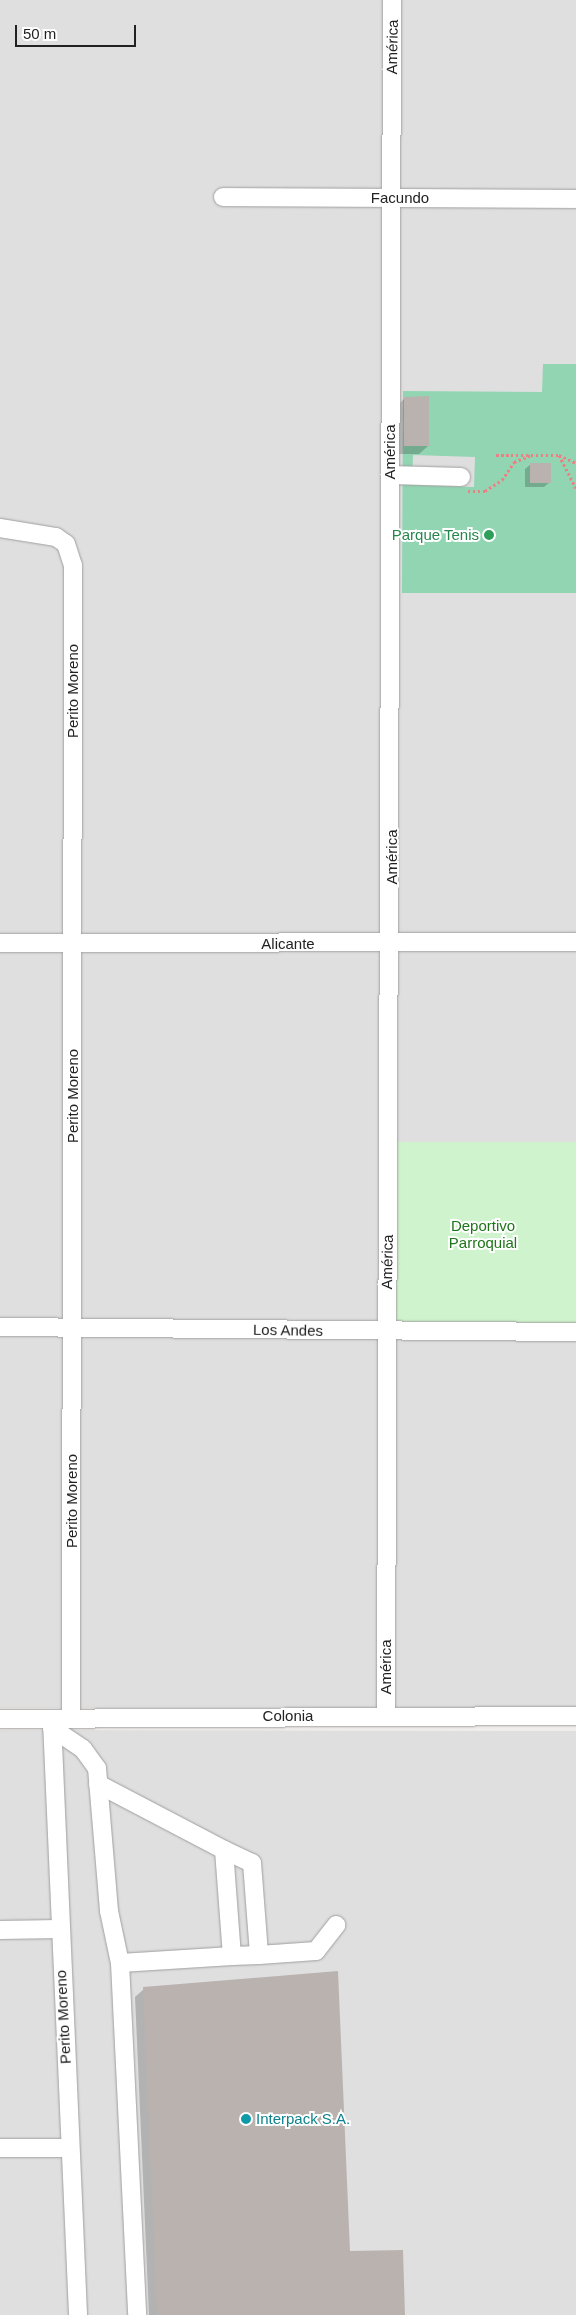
<!DOCTYPE html>
<html>
<head>
<meta charset="utf-8">
<style>
  body { margin:0 }
  #map { position:relative; width:576px; height:2315px; overflow:hidden; background:#f1edea; font-family:Helvetica,sans-serif }
  div>[style] { position:absolute }
  [style*='--x'] { left:calc(var(--x)*1px); top:calc(var(--y)*1px); width:calc(var(--w)*1px); rotate:calc(var(--a)*1deg) }
  .residential>* { inset:0; background:#dfdfdf }
  .park>* { inset:0; background:#cff4cd }
  .pitch>* { inset:0; background:#92d5b2 }
  .parking>* { inset:0; background:#dedede }
  .shadow>* { inset:0; background:#0003 }
  .building>* { inset:0; background:#bab2af }
  .path>* { height:3px; margin-top:-1.5px; transform-origin:0; background:repeating-linear-gradient(90deg,#e98284 0 2.5px,transparent 0 5px) }
  .roads { filter:drop-shadow(0 0 1px #9f9f9f) drop-shadow(0 0 1px #9f9f9f) }
  .minor>* { height:18px; margin:-9px; padding:0 9px; transform-origin:9px; border-radius:9px; background:#fff }
  .dots>* { width:14px; height:14px; translate:-50% -50%; box-sizing:border-box; border:2px solid #fff; border-radius:50% }
  span { translate:-50% -50%; white-space:nowrap; text-align:center; line-height:1.15; -webkit-text-stroke:4px #fff; paint-order:stroke }
  .street-label { font-size:15px; color:#222 }
  .leisure-label { font-size:15px; color:#27864d }
  .right { translate:-100% -50%; text-align:right }
  .park-label { font-size:15px; color:#1f751a }
  .culture-label { font-size:15px; color:#0d838f }
  .left { translate:0 -50%; text-align:left }
  .scale { position:absolute; left:15px; top:25px; width:121px; height:22px; box-sizing:border-box; border:2px solid #222; border-top:0; padding-left:6px; font-size:15px; line-height:18px; white-space:nowrap; color:#222; -webkit-text-stroke:4px #fff; paint-order:stroke }
</style>
</head>
<body>
<div id="map">
  <div class="residential">
    <i style="clip-path:polygon(0 0,576px 0,576px 1708px,0 1708px)"></i>
    <i style="clip-path:polygon(0 1730px,576px 1731px,576px 2315px,0 2315px)"></i>
  </div>
  <div class="park">
    <i style="clip-path:polygon(391px 1142px,576px 1142px,576px 1325px,388px 1325px)"></i>
  </div>
  <div class="pitch">
    <i style="clip-path:polygon(543px 364px,576px 364px,576px 593px,402px 593px,403px 391px,542px 392px)"></i>
  </div>
  <div class="parking">
    <i style="clip-path:polygon(413px 455px,475px 457px,474px 487px,412px 485px)"></i>
  </div>
  <div class="shadow">
    <i style="clip-path:polygon(405px 398px,428px 446px,419px 454px,397px 454px,397px 406px)"></i>
    <i style="clip-path:polygon(531px 464px,550px 482px,544px 487px,525px 487px,525px 469px)"></i>
    <i style="clip-path:polygon(144px 1989px,348px 2252px,404px 2315px,149px 2315px,135px 1997px)"></i>
  </div>
  <div class="building">
    <i style="clip-path:polygon(429px 396px,429px 446px,404px 446px,404px 397px)"></i>
    <i style="clip-path:polygon(530px 463px,551px 463px,551px 483px,530px 483px)"></i>
    <i style="clip-path:polygon(338px 1971px,350px 2251px,403px 2250px,405px 2315px,157px 2315px,143px 1987px)"></i>
  </div>
  <div class="path">
    <i style="--x:496;--y:455;--w:32;--a:0"></i>
    <i style="--x:559;--y:455;--w:37;--a:63"></i>
    <i style="--x:468;--y:491;--w:17;--a:0"></i>
    <i style="--x:485;--y:491;--w:20;--a:-33"></i>
    <i style="--x:502;--y:480;--w:22;--a:-56"></i>
    <i style="--x:514;--y:462;--w:18;--a:-22"></i>
    <i style="--x:531;--y:455;--w:28;--a:0"></i>
    <i style="--x:559;--y:455;--w:19;--a:25"></i>
  </div>
  <div class="roads">
    <div class="minor">
      <i style="--x:223;--y:197;--w:353;--a:0.3"></i>
      <i style="--x:390;--y:475;--w:71;--a:1.6"></i>
      <i style="--x:0;--y:528;--w:57;--a:9.1"></i>
      <i style="--x:56;--y:537;--w:12;--a:35"></i>
      <i style="--x:66;--y:544;--w:22;--a:72"></i>
      <i style="--x:73;--y:565;--w:1153;--a:90.1"></i>
      <i style="--x:0;--y:943;--w:576;--a:-0.1"></i>
      <i style="--x:0;--y:1327;--w:576;--a:0.5"></i>
      <i style="--x:386;--y:1715;--w:1715;--a:-89.8"></i>
      <i style="--x:0;--y:1719;--w:576;--a:-0.3"></i>
      <i style="--x:52;--y:1721;--w:595;--a:87.49"></i>
      <i style="--x:52;--y:1728;--w:37;--a:34"></i>
      <i style="--x:83;--y:1749;--w:24;--a:54"></i>
      <i style="--x:97;--y:1768;--w:144;--a:85.2"></i>
      <i style="--x:109;--y:1911;--w:53;--a:78.1"></i>
      <i style="--x:120;--y:1963;--w:352;--a:87.2"></i>
      <i style="--x:98;--y:1784;--w:142;--a:27.6"></i>
      <i style="--x:224;--y:1850;--w:106;--a:85.7"></i>
      <i style="--x:232;--y:1956;--w:112;--a:176.4"></i>
      <i style="--x:224;--y:1850;--w:31;--a:25"></i>
      <i style="--x:252;--y:1863;--w:92;--a:85.6"></i>
      <i style="--x:259;--y:1955;--w:27;--a:178"></i>
      <i style="--x:0;--y:1930;--w:59;--a:-1"></i>
      <i style="--x:259;--y:1955;--w:57;--a:-4"></i>
      <i style="--x:316;--y:1951;--w:33;--a:-52"></i>
      <i style="--x:0;--y:2148;--w:69;--a:0"></i>
    </div>
  </div>
  <div class="dots">
    <i style="left:489px;top:535px;background:#2e9e5b"></i>
    <i style="left:246px;top:2119px;background:#0f9aa8"></i>
  </div>
  <div class="street-label">
    <span style="left:392px;top:47px;rotate:-89deg">América</span>
    <span style="left:400px;top:198px">Facundo</span>
    <span style="left:390px;top:452px;rotate:-90deg">América</span>
    <span style="left:73px;top:691px;rotate:-90deg">Perito Moreno</span>
    <span style="left:392px;top:857px;rotate:-90deg">América</span>
    <span style="left:288px;top:944px">Alicante</span>
    <span style="left:73px;top:1096px;rotate:-90deg">Perito Moreno</span>
    <span style="left:387px;top:1262px;rotate:-89deg">América</span>
    <span style="left:288px;top:1330px;rotate:1deg">Los Andes</span>
    <span style="left:72px;top:1501px;rotate:-90deg">Perito Moreno</span>
    <span style="left:386px;top:1667px;rotate:-90deg">América</span>
    <span style="left:288px;top:1716px">Colonia</span>
    <span style="left:63px;top:2017px;rotate:-93deg">Perito Moreno</span>
  </div>
  <div class="leisure-label">
    <span class="right" style="left:479px;top:535px">Parque Tenis</span>
  </div>
  <div class="park-label">
    <span style="left:483px;top:1234px">Deportivo<br>Parroquial</span>
  </div>
  <div class="culture-label">
    <span class="left" style="left:256px;top:2119px">Interpack S.A.</span>
  </div>
  <div class="scale">50 m</div>
</div>
</body>
</html>
